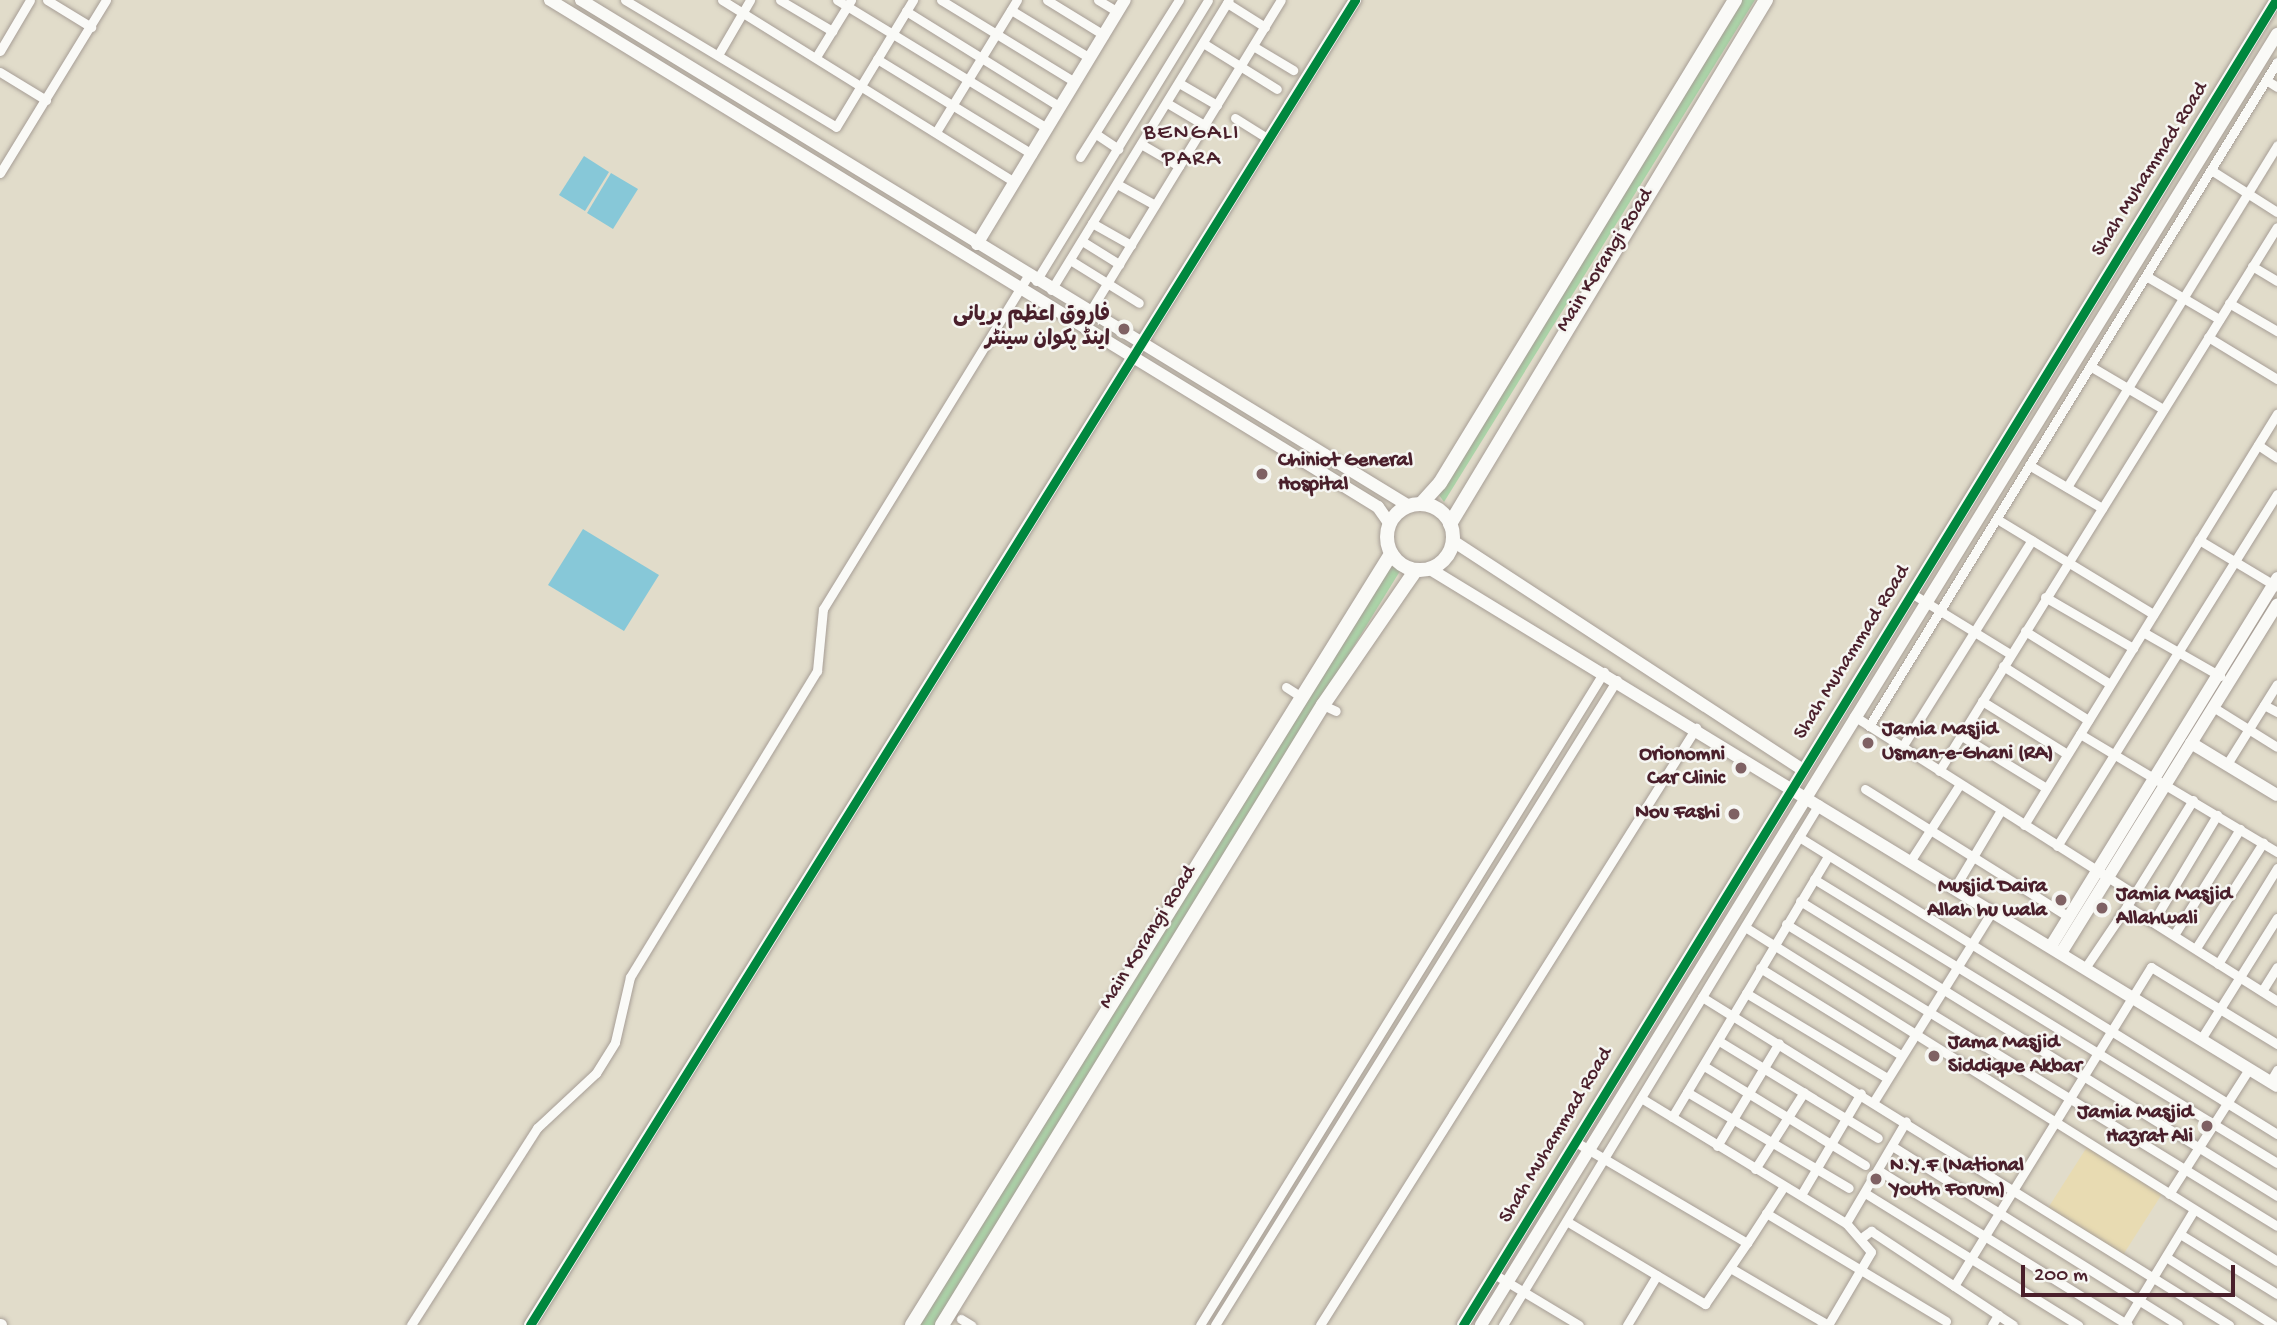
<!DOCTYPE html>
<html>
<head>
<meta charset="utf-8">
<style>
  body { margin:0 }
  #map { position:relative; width:2277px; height:1325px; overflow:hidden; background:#e1dcca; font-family:"Gochi Hand","Playpen Sans Arabic",sans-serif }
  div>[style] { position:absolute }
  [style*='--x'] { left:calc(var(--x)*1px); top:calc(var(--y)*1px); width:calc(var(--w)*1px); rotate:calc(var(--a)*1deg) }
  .green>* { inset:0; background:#abd4a8 }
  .sand>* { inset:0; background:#e8dbb2 }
  .water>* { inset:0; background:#87c8d8 }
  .roads { filter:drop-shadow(0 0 2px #a79e96) drop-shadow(0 0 2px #a79e96) }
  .street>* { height:9px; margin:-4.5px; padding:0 4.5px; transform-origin:4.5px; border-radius:4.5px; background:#fafaf7 }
  .secondary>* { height:12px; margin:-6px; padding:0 6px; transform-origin:6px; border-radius:6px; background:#fafaf7 }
  .primary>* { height:14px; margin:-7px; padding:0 7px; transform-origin:7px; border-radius:7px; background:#fafaf7 }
  .primary>.ring { margin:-7px; padding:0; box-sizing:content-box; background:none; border:14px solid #fafaf7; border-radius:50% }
  .cycleway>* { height:9px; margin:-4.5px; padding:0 4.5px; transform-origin:4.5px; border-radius:4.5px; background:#00873e }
  .dots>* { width:19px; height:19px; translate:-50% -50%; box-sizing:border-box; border:4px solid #f6f6f2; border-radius:50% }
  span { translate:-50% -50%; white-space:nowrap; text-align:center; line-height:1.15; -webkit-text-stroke:5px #f6f6f2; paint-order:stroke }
  .street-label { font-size:21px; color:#4a1f2b }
  .poi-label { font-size:21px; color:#4a1f2b; font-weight:700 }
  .right { translate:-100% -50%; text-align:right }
  .left { translate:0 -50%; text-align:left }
  .neighbourhood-label { font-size:23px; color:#4a1f2b; letter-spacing:2px }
  .scale { position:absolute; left:2021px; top:1265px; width:214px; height:32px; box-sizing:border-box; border:4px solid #4a1f2b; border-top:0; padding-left:9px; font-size:21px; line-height:24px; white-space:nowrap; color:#4a1f2b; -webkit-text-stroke:5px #f6f6f2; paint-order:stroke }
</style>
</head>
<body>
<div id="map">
  <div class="green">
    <i style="clip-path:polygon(1741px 0,1755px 0,1444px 502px,1439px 495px)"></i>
    <i style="clip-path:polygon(1391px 563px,1400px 571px,937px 1325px,919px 1325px)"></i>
  </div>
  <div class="sand">
    <i style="clip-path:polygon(2087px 1147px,2162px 1194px,2123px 1255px,2048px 1208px)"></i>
  </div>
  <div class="water">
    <i style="clip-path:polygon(584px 156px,609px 172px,585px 211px,559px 195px)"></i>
    <i style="clip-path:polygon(611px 173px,638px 189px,613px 229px,587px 213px)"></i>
    <i style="clip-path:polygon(583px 529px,659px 575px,624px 631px,548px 585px)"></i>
  </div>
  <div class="roads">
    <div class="street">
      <i style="--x:47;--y:0;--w:52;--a:31.5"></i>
      <i style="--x:625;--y:0;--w:246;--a:31"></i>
      <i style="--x:836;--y:127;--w:149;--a:-58.8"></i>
      <i style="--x:722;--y:0;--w:344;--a:31.9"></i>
      <i style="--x:780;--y:0;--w:61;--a:30.8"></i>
      <i style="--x:837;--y:0;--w:246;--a:31.4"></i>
      <i style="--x:941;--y:0;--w:157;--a:31.5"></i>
      <i style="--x:1047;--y:0;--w:67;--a:31.6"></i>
      <i style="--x:1098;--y:0;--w:23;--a:31"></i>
      <i style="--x:1227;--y:3;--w:45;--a:32.3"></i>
      <i style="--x:1011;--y:10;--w:92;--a:31.3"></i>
      <i style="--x:906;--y:11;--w:181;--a:31.9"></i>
      <i style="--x:1203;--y:43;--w:87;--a:31.9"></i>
      <i style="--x:1253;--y:46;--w:47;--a:31"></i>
      <i style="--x:0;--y:51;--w:59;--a:-59.5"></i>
      <i style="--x:718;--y:55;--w:64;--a:-59.8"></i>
      <i style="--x:816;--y:57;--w:67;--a:-58.4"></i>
      <i style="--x:877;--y:59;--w:182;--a:31.5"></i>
      <i style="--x:0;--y:72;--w:54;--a:31.3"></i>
      <i style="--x:2266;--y:80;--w:13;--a:32"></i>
      <i style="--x:1179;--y:83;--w:44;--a:30.1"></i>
      <i style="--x:1167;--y:103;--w:43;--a:30.7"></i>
      <i style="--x:1235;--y:118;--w:40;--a:32"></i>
      <i style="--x:936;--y:132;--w:155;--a:-58.5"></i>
      <i style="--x:1096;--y:134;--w:27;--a:34"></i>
      <i style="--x:1141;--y:144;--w:44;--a:30.1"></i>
      <i style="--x:1080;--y:157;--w:186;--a:-57.8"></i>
      <i style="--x:2211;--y:170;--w:78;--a:32.5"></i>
      <i style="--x:0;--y:173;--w:203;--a:-58.5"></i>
      <i style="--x:1117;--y:184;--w:43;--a:28.9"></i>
      <i style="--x:1092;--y:223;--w:45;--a:29.4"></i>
      <i style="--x:1082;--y:241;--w:44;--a:31.9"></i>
      <i style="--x:1070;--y:260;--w:81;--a:31.9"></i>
      <i style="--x:2252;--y:266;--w:29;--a:31"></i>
      <i style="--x:2146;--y:276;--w:85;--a:30.5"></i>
      <i style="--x:1036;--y:281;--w:329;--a:-58.5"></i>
      <i style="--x:1051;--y:290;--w:340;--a:-58.5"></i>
      <i style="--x:2229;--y:303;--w:56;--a:30.3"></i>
      <i style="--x:1089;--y:313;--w:367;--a:-58.5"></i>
      <i style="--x:2208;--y:337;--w:81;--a:31.3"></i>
      <i style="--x:2090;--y:366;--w:85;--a:30.5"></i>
      <i style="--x:2258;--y:445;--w:23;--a:34"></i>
      <i style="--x:2029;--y:465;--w:85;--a:30.5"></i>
      <i style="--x:2067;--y:487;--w:401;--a:-58.4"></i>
      <i style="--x:1997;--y:519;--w:183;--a:31.3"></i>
      <i style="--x:2199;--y:540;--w:90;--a:30.9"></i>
      <i style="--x:1911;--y:593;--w:116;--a:31.6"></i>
      <i style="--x:2045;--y:597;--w:102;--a:30.1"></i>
      <i style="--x:2025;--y:631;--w:100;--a:31.9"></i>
      <i style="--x:2143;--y:632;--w:89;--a:29.7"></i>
      <i style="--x:2003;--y:666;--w:101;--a:32.4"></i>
      <i style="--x:1286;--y:687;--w:17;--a:33"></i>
      <i style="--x:1982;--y:701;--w:100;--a:31.9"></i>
      <i style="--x:1323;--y:705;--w:14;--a:25"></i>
      <i style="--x:2264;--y:705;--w:15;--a:28"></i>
      <i style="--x:2213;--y:707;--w:75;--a:32"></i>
      <i style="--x:1854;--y:716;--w:333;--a:32.4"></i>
      <i style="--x:1869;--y:726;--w:779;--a:-58.43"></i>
      <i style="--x:2080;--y:734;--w:230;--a:30.9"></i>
      <i style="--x:1960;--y:735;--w:101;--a:31.6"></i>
      <i style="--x:1902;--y:747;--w:244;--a:-57.9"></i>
      <i style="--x:2227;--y:764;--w:94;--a:-58"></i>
      <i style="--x:1939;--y:771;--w:640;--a:-58.15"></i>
      <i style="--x:1865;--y:789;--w:241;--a:32.1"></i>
      <i style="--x:2193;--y:800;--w:125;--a:121.9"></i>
      <i style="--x:2127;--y:906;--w:178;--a:32.3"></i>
      <i style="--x:2024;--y:825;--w:483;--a:-58.4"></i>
      <i style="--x:1799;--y:837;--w:563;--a:31.85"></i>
      <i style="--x:2057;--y:846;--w:415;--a:-58"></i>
      <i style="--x:1911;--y:860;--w:90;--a:-57.2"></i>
      <i style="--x:1814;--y:879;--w:543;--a:31.52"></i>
      <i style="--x:1955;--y:887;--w:90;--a:-59.1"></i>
      <i style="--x:1800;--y:901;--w:561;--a:31.73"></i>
      <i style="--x:2153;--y:922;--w:125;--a:-59.1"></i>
      <i style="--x:1786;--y:924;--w:576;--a:31.59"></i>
      <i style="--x:1745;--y:927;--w:628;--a:32.12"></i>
      <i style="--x:2174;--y:935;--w:125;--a:-58.1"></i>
      <i style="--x:2196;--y:948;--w:125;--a:-57.5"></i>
      <i style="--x:2218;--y:964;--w:113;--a:-58.4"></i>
      <i style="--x:1760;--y:968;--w:166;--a:31.7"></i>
      <i style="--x:2085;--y:968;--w:75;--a:-55.9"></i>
      <i style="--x:2262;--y:991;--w:28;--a:-58"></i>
      <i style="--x:1746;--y:993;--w:165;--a:31.1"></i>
      <i style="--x:1702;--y:997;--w:621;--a:31.9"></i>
      <i style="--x:2201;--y:1039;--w:143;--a:-57.9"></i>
      <i style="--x:1719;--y:1041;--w:186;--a:31.4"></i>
      <i style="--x:1704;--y:1066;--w:189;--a:31.6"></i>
      <i style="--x:2270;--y:1082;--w:14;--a:-60"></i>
      <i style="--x:1687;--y:1092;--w:188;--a:30.7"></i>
      <i style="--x:1641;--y:1098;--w:240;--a:31.4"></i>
      <i style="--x:1846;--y:1223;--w:38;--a:49"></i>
      <i style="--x:1871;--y:1252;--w:85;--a:120.5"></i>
      <i style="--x:1828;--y:1325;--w:111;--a:-149.7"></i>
      <i style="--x:1874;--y:1101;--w:225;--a:-58.1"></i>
      <i style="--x:1672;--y:1117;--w:304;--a:-59.1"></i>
      <i style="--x:1574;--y:1141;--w:201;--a:30.5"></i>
      <i style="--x:1747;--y:1243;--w:68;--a:-57"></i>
      <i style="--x:1717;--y:1146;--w:120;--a:-59"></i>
      <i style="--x:1892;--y:1146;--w:337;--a:32"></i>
      <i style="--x:1755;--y:1169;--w:91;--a:-57.5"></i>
      <i style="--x:1878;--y:1170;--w:294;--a:31.8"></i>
      <i style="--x:1865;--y:1193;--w:251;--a:31.8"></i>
      <i style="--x:2169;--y:1194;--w:148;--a:-57.4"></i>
      <i style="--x:1801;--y:1195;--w:118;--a:-59.5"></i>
      <i style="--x:1766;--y:1213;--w:210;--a:31"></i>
      <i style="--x:1568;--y:1222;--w:160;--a:30.9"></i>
      <i style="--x:1705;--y:1304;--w:74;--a:-55.5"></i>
      <i style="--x:1846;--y:1223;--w:118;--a:-59.5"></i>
      <i style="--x:2180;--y:1234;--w:114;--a:31.7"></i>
      <i style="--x:1864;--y:1236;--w:9;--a:-36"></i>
      <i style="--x:1871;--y:1231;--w:170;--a:33.5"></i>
      <i style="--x:2166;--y:1257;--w:127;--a:32.4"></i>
      <i style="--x:1494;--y:1274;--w:99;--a:31"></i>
      <i style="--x:1954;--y:1286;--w:375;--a:-58.3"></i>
      <i style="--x:2151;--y:967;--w:148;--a:31.4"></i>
      <i style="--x:961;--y:1319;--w:12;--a:31"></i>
      <i style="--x:411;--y:1325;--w:234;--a:-57.4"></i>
      <i style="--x:537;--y:1128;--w:81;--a:-43"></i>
      <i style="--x:596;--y:1073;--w:36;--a:-58"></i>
      <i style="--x:615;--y:1042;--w:67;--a:-77"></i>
      <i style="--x:630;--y:977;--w:359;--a:-58.6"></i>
      <i style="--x:817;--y:671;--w:62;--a:-84.5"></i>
      <i style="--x:823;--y:609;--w:391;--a:-58.4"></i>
      <i style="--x:1200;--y:1325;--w:768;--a:-58.26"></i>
      <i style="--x:1215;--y:1325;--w:760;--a:-58.07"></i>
      <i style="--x:1320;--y:1325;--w:706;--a:-57.8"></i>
      <i style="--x:1503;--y:1325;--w:609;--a:-58.76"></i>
      <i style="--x:1627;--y:1325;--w:58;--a:-59"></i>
      <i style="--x:1992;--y:1325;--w:12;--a:-59"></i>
      <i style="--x:2124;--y:1325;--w:135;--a:-58.7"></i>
    </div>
    <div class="secondary">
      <i style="--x:550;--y:0;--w:971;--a:31.48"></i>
      <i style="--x:1378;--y:507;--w:21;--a:55"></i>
      <i style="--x:581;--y:0;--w:970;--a:31.43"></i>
      <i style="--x:977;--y:244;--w:285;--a:-58.8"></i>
      <i style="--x:1453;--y:541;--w:417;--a:33.2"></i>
      <i style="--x:1430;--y:569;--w:992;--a:31.4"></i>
      <i style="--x:2191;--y:743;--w:100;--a:31.2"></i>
      <i style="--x:2051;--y:946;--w:432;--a:-58.4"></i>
      <i style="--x:2061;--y:953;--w:410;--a:-58.2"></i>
      <i style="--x:0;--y:1325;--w:1;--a:0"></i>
      <i style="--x:530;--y:1325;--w:1561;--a:-58.09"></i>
      <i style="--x:1463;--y:1325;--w:1555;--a:-58.47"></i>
      <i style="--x:1481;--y:1325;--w:1517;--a:-58.34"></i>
    </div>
    <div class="primary">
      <i style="--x:1421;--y:504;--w:28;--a:-48"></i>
      <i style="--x:1440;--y:483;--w:566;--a:-58.58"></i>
      <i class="ring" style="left:1387px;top:504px;width:52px;height:52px"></i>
      <i style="--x:1450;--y:524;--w:612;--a:-58.91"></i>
      <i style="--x:912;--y:1325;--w:908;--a:-58.15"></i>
      <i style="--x:942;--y:1325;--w:728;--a:-58.43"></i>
      <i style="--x:1323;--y:705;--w:163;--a:-55.5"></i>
    </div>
  </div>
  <div class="cycleway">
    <i style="--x:530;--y:1325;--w:1561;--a:-58.09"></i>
    <i style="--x:1463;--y:1325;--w:1555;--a:-58.47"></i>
  </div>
  <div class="dots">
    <i style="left:1124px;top:329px;background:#7f6163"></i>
    <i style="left:1262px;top:474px;background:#7f6163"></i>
    <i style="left:1868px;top:743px;background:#7f6163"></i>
    <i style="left:1741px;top:768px;background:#7f6163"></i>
    <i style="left:1734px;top:814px;background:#7f6163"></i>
    <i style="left:2061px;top:900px;background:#7f6163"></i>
    <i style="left:2102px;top:908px;background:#7f6163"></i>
    <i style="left:1934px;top:1056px;background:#7f6163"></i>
    <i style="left:2207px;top:1126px;background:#7f6163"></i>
    <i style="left:1876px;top:1179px;background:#7f6163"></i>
  </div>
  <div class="street-label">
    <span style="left:2151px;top:170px;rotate:-58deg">Shah Muhammad Road</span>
    <span style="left:1606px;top:261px;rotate:-58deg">Main Korangi Road</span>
    <span style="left:1853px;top:653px;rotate:-58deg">Shah Muhammad Road</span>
    <span style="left:1149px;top:938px;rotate:-58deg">Main Korangi Road</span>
    <span style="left:1557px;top:1136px;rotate:-59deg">Shah Muhammad Road</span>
  </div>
  <div class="poi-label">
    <span class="right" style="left:1110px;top:329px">فاروق اعظم بریانی<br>اینڈ پکوان سینٹر</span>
    <span class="left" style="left:1278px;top:474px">Chiniot General<br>Hospital</span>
    <span class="left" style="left:1882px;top:743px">Jamia Masjid<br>Usman-e-Ghani (RA)</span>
    <span class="right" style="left:1725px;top:768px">Orionomni<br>Car Clinic</span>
    <span class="right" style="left:1720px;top:814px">Nov Fashi</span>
    <span class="right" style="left:2047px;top:900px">Musjid Daira<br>Allah hu wala</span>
    <span class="left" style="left:2116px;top:908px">Jamia Masjid<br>Allahwali</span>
    <span class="left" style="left:1948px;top:1056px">Jama Masjid<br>Siddique Akbar</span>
    <span class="right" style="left:2193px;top:1126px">Jamia Masjid<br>Hazrat Ali</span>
    <span class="left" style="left:1890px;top:1179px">N.Y.F (National<br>Youth Forum)</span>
  </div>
  <div class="neighbourhood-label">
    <span style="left:1192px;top:147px">BENGALI<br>PARA</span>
  </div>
  <div class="scale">200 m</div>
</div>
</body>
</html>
